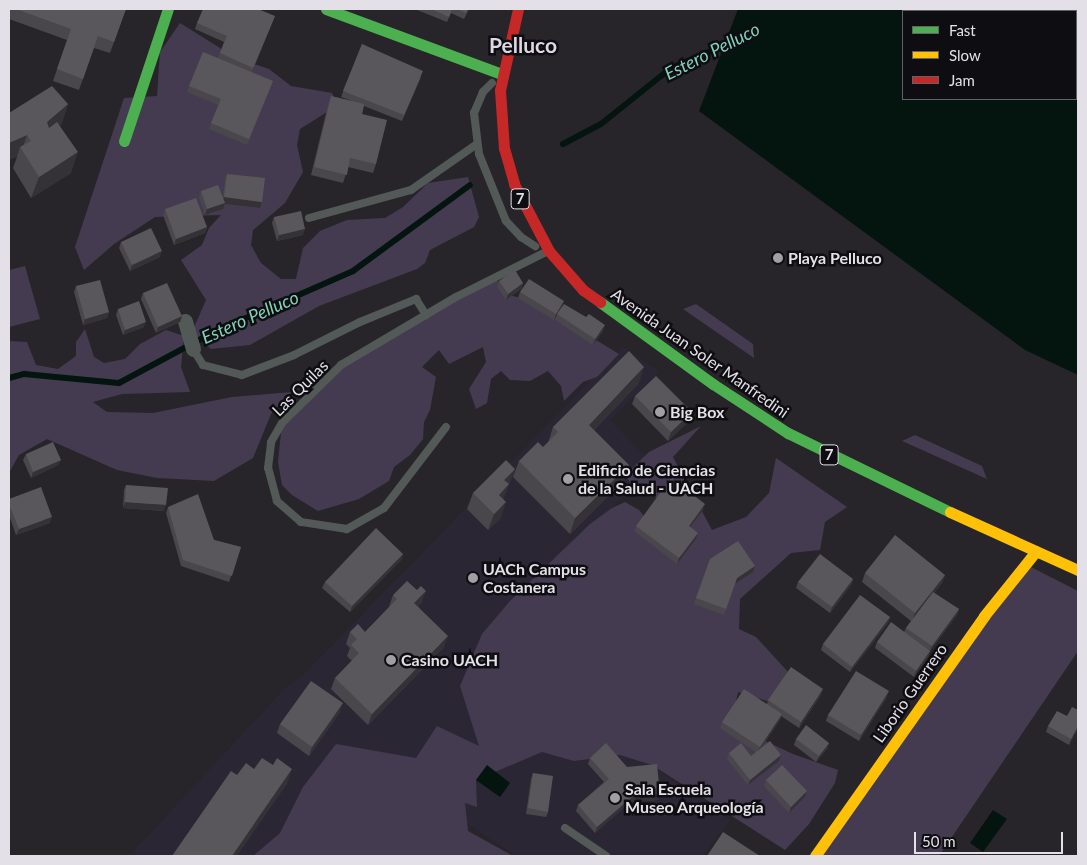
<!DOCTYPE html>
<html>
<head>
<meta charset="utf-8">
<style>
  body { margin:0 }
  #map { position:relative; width:1087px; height:865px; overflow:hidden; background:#272529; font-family:Lato,sans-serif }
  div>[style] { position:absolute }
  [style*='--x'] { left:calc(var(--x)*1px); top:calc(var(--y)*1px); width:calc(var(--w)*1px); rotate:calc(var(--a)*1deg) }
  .built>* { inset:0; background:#2b2633 }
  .green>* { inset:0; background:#443b51 }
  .water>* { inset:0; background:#04150f }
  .stream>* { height:6px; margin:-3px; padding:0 3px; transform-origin:3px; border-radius:3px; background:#04150f }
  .lane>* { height:8px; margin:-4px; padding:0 4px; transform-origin:4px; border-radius:4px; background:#535957 }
  .street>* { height:15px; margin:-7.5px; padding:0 7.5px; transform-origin:7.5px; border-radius:7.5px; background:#535957 }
  .fast>* { height:11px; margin:-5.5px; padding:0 5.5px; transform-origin:5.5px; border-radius:5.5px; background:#4caf50 }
  .slow>* { height:11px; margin:-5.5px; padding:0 5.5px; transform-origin:5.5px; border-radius:5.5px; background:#ffc107 }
  .jam>* { height:11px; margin:-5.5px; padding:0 5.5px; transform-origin:5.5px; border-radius:5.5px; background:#c62828 }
  .wall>* { inset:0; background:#49474b }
  .shaded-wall>* { inset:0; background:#343236 }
  .building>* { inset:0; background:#59575c }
  .dots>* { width:14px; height:14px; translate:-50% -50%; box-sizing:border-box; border:2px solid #0e0d11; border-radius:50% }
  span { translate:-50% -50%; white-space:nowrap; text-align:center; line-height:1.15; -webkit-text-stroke:5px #0e0d11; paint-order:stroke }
  .shield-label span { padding:1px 4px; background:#0e0d11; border:1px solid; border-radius:4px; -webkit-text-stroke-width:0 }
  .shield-label { font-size:15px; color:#e3e1e7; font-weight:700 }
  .poi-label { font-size:16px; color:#e3e1e7; font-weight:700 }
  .left { translate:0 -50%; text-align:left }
  .street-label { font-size:16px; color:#e3e1e7 }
  .water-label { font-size:18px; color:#80d3b7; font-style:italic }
  .district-label { font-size:21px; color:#dcd8e4; font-weight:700 }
  .frame { position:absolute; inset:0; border:10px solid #e3e1e7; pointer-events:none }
  .legend { position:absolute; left:902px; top:10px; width:175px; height:90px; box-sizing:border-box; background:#0e0d11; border:1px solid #636267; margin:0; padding:6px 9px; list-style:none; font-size:15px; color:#e3e1e7 }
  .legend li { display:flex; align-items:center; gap:10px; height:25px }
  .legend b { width:25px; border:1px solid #636267 }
  .scale { position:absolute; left:914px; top:832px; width:149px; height:22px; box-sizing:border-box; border:2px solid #e3e1e7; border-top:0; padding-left:6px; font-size:15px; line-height:18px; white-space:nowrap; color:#e3e1e7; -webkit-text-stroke:4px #0e0d11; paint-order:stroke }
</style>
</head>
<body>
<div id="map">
  <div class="built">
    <i style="clip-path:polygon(623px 347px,659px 372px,610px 420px,653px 464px,482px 647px,730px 820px,703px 856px,516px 856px,424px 795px,270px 856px,129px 856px,286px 687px,304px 674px)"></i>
  </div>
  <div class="green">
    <i style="clip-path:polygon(180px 23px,236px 58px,269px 69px,291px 86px,332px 93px,338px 105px,300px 129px,297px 145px,303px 172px,285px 203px,253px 230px,251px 245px,261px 263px,281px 279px,296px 279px,303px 248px,320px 231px,347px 220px,385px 218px,403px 207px,428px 183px,468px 177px,479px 217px,474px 227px,430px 250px,425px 263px,417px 269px,319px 306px,250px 345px,211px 349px,192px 332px,206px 300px,181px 260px,202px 245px,209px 228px,221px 215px,155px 217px,114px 244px,84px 270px,75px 247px,124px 98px,157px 96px,160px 52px)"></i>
    <i style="clip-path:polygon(25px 266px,40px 319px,9px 327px,9px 270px)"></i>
    <i style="clip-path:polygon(493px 278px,501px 283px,501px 293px,532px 301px,619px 354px,597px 377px,583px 382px,564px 401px,561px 386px,548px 371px,530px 381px,510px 380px,501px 371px,491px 379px,487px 403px,476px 409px,469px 389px,486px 362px,483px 347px,449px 364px,439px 350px,422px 367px,436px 377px,430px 410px,424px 422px,423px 439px,410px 455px,394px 467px,389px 481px,359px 499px,318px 511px,292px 495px,282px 485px,278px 462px,282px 423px,341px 365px)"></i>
    <i style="clip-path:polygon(696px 304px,753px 344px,754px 358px,683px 309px)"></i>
    <i style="clip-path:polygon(85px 329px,94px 357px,104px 363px,125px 359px,140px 344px,166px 330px,184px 336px,181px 367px,190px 392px,122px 394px,93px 402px,107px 412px,153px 413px,232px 397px,292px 392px,271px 414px,253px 458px,214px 481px,157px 478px,117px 470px,47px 439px,19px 455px,9px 473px,9px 341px,27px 342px,36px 365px,58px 369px,76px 356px,76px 342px)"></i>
    <i style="clip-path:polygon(701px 426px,673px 457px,712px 530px,746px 517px,769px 493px,776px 458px,847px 507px,825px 522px,820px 550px,791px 553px,740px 599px,739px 629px,756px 637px,789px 673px,780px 705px,738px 692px,731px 725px,793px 754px,838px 770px,835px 783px,809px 824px,785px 850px,652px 765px,620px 755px,574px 761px,542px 752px,476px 780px,477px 807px,465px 803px,468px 831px,513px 856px,253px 856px,280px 833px,303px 787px,336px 744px,416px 758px,437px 726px,479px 746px,460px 686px,482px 634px,510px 601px,590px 524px,612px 508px,625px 502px,639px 510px,660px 536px,677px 525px,652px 493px,639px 495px,625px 475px,649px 452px)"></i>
    <i style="clip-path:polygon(915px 435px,982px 466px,987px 479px,902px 441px)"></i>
    <i style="clip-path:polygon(1025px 564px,1078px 591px,1078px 651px,939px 856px,816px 856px)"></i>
  </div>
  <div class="water">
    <i style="clip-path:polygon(evenodd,738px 9px,1078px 9px,1078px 375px,1025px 350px,699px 111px,738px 9px,903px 11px,1076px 11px,1076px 99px,903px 99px,903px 11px)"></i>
    <i style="clip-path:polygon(487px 765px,510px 783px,500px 797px,476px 780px)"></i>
    <i style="clip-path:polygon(993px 810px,1007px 819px,983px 852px,970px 843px)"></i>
  </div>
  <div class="stream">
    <i style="--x:563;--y:144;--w:43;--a:-27.8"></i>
    <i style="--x:601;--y:124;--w:90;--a:-38.7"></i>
    <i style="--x:671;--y:68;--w:64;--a:-23"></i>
    <i style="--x:9;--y:378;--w:16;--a:-15"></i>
    <i style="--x:24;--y:374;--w:95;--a:5.4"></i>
    <i style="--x:119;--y:383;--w:108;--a:-28.2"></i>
    <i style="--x:214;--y:332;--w:152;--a:-23.7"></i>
    <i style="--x:353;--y:271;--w:145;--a:-36.3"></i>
  </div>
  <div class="lane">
    <i style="--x:492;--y:83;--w:13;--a:135"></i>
    <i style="--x:483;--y:92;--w:23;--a:113"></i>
    <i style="--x:474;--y:113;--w:41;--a:83"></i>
    <i style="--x:479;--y:154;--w:72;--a:68.1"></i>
    <i style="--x:506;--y:221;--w:22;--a:47"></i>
    <i style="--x:521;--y:237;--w:17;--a:33"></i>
    <i style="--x:309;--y:218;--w:106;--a:-15.4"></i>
    <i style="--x:411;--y:190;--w:80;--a:-34.9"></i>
    <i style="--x:193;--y:349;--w:19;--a:58"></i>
    <i style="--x:203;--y:365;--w:40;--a:14.4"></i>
    <i style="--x:242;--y:375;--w:56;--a:-21"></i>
    <i style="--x:294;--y:355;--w:74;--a:-26.6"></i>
    <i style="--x:360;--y:322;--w:61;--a:-22.3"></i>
    <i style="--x:416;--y:299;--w:19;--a:58"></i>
    <i style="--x:446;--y:427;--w:102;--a:127.4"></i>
    <i style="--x:384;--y:508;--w:43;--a:150.4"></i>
    <i style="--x:347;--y:529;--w:47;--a:-171.3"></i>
    <i style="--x:301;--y:522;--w:32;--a:-139"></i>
    <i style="--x:277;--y:501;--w:34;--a:-105"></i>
    <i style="--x:268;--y:468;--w:26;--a:-83"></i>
    <i style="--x:271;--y:442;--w:22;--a:-60"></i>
    <i style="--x:282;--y:423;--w:83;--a:-44.5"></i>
    <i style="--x:341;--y:365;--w:134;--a:-30.6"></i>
    <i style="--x:456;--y:297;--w:98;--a:-26.6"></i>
    <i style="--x:565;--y:828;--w:50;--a:34.3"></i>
  </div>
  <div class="street">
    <i style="--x:185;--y:321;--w:29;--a:74"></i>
  </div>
  <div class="fast">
    <i style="--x:326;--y:9;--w:188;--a:20.3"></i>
    <i style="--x:124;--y:141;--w:139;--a:-71.6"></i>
    <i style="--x:600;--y:302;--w:140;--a:36"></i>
    <i style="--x:713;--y:384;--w:90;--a:33.2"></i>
    <i style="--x:788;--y:433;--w:180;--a:26"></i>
  </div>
  <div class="slow">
    <i style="--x:950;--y:512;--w:141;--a:24.4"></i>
    <i style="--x:815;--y:856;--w:294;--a:-54.8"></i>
    <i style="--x:984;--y:616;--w:83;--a:-51.3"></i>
  </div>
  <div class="jam">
    <i style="--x:518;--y:9;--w:83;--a:102.5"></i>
    <i style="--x:500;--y:90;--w:58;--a:86.1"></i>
    <i style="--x:504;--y:148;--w:37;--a:74"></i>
    <i style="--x:514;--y:184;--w:76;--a:62.4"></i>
    <i style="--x:549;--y:251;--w:52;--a:48.9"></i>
    <i style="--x:583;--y:290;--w:21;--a:35"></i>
  </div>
  <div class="wall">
    <i style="clip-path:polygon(9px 9px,126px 9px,110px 53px,94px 48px,79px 90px,53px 81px,67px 40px,9px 19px)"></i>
    <i style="clip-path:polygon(418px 9px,469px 9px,464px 19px,451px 13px,447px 22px,417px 10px)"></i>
    <i style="clip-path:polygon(275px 16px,252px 72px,273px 81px,247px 145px,209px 129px,218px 105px,187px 92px,203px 52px,218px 58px,224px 42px,195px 29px,197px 23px)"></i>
    <i style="clip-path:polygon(362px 44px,421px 77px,402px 121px,364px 106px,362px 114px,376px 164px,373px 173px,348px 167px,343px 183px,311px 175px,328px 105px,331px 96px,352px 101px,341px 97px)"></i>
    <i style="clip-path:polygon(68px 104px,61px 125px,59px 126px,71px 173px,31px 198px,13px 168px,17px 157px,9px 113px)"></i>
    <i style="clip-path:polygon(227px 174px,262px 202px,260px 208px,225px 204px,223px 209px,205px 215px,199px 197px,201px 191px,223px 197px,225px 179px)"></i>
    <i style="clip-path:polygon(165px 209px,207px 227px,205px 233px,174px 245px,163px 215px)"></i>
    <i style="clip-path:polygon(274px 217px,303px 235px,277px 241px,272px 223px)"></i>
    <i style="clip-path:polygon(121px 242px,160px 257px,130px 271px,119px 248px)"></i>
    <i style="clip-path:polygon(499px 281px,523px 283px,521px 289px,506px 300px,497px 287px)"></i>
    <i style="clip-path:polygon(76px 286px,109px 312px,107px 318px,83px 325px,74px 292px)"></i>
    <i style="clip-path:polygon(520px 292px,562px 307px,603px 331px,593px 345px,555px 320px,557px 314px,554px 320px,518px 298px)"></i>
    <i style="clip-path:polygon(143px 293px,182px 316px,180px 322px,156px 333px,141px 299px)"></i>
    <i style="clip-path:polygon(118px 309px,144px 327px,123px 335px,116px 315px)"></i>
    <i style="clip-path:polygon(639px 383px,594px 430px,623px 481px,570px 534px,513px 477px,519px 461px,543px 447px,548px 443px,553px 427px)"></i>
    <i style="clip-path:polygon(635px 396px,692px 412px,689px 421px,668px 441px,632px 404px)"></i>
    <i style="clip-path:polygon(26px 454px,61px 460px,58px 465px,31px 478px,23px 460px)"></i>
    <i style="clip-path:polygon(515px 469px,503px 499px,501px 518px,488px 530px,467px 509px,473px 493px)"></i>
    <i style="clip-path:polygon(126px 485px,164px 511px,123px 508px,124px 490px)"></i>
    <i style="clip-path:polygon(9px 499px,50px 523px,16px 535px,9px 515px)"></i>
    <i style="clip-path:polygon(168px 507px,214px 540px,241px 547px,229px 582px,181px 566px,166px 513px)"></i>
    <i style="clip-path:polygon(703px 510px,690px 527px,696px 539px,677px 564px,634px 531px,636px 526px)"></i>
    <i style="clip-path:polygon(403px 554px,401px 560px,350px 612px,322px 588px,325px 582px)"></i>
    <i style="clip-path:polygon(710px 559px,753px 572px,735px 584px,724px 615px,694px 604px)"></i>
    <i style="clip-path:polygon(865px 573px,945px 575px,942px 583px,934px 593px,959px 609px,957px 615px,930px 651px,928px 657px,914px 677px,875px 648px,877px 642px,904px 632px,906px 628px,911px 621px,862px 582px)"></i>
    <i style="clip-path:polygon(853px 579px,851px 585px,830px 613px,796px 588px,798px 582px)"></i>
    <i style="clip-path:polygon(393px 595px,422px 602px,418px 606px,444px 647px,368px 725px,331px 689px,335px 678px,352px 661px,347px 656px,350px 648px,346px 644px,350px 632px,365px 632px,389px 607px)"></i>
    <i style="clip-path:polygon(890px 617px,888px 623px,850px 672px,821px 650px,823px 644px)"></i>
    <i style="clip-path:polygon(821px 695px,799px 728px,781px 716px,780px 720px,761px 748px,779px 761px,748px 785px,727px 759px,729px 753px,751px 756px,756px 752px,720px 728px,722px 722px,767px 704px,768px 700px)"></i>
    <i style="clip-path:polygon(887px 697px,859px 741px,826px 721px,828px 715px)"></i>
    <i style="clip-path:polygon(1078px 710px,1078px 731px,1077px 730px,1069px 745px,1046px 732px,1048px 726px)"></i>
    <i style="clip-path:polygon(340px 712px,309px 756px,277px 733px,280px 724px)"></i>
    <i style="clip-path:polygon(796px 739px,829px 743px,827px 749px,816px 762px,794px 745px)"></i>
    <i style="clip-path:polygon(590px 758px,627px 767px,660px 794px,658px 800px,630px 802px,595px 833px,576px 811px,578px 805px,604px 782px,588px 764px)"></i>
    <i style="clip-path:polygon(533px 773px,548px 812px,546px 817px,526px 814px,531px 779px)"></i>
    <i style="clip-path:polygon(766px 780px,805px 797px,789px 813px,764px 786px)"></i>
  </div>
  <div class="shaded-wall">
    <i style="clip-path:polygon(68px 104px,61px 125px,39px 142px,47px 122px)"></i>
    <i style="clip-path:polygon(27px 135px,22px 150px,20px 147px,17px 157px,9px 160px,9px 143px)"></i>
    <i style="clip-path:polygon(78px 152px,71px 173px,31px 198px,39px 177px)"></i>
    <i style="clip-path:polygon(224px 197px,262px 202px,260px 208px,225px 204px,223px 209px,205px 215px,207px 209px,222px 203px)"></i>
    <i style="clip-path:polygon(207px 227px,205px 233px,174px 245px,176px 239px)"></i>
    <i style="clip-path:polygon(305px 229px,303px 235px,277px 241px,279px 235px)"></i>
    <i style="clip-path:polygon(162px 251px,160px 257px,130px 271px,132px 265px)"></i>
    <i style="clip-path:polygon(523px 283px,521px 289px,506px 300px,508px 294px)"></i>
    <i style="clip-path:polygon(564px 301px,562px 307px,554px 320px,556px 314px)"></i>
    <i style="clip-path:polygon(109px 312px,107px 318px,83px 325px,85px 319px)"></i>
    <i style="clip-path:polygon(182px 316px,180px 322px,156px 333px,158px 327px)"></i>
    <i style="clip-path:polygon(146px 322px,144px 327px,123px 335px,125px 330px)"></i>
    <i style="clip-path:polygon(605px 325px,603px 331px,593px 345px,595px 339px)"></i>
    <i style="clip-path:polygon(644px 367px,639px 383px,583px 441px,589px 425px)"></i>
    <i style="clip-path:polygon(692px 412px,689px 421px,668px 441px,671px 432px)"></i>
    <i style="clip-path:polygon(61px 460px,58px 465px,31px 478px,33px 472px)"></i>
    <i style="clip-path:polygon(629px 465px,623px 481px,570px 534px,575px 518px)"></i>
    <i style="clip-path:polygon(515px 469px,503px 500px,493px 510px,504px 480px)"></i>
    <i style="clip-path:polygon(125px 502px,166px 505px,164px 511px,123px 508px)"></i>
    <i style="clip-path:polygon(506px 502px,501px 518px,488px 530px,494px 514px)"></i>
    <i style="clip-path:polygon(705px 504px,703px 510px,687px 531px,689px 526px)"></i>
    <i style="clip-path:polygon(52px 517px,50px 523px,16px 535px,19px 529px)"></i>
    <i style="clip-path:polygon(698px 533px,696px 539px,677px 564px,679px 558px)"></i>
    <i style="clip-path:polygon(403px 554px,401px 560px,350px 612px,352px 606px)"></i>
    <i style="clip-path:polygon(755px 566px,753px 572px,735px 584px,737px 578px)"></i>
    <i style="clip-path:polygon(945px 575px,942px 583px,912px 622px,915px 613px)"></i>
    <i style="clip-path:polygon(853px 579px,851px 585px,830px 613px,832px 607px)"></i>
    <i style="clip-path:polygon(426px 591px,422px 602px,412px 612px,414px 603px)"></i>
    <i style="clip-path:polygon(959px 609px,957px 615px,929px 652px,932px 646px)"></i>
    <i style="clip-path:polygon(890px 617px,888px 623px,850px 672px,852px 667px)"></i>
    <i style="clip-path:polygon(448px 636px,444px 647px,368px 725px,372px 714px)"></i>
    <i style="clip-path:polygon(930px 651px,928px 657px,914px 677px,916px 671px)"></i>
    <i style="clip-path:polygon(823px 689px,821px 695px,799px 728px,801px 722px)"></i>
    <i style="clip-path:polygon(889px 691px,887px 697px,859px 741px,861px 735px)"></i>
    <i style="clip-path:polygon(343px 703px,340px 712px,309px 756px,312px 747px)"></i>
    <i style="clip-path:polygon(782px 714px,780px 720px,757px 753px,760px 747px)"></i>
    <i style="clip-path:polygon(1078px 726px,1077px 730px,1069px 745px,1071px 739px)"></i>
    <i style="clip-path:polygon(829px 743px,827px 749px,816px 762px,819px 756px)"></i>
    <i style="clip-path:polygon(781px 755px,779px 761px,748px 785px,750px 780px)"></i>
    <i style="clip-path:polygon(292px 769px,287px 784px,237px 856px,232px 856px)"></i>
    <i style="clip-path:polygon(807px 791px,805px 797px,789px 813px,791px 807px)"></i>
    <i style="clip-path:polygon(660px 794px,658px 800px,630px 802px,595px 833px,597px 827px,632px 797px)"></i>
  </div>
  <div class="building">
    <i style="clip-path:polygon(16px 9px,126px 9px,114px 42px,98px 36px,83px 79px,57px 69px,71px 29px)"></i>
    <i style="clip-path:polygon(203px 9px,258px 9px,275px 16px,253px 68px,220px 53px,227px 36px,197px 23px)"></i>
    <i style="clip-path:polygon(431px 9px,452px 9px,449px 17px)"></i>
    <i style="clip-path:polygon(457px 9px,468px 9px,466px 13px)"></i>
    <i style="clip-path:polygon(362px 44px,423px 71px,404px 115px,343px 91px)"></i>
    <i style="clip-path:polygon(203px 52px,273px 81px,249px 139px,211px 123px,221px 99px,189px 86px)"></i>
    <i style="clip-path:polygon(52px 86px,68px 104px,47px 122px,49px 128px,57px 122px,78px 152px,39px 177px,20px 147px,31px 141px,27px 135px,9px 143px,9px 113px)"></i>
    <i style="clip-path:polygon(331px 96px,364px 104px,362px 114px,387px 120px,376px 164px,350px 158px,347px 175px,314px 167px)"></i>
    <i style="clip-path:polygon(227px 174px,265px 178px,262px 202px,224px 197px)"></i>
    <i style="clip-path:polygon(218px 185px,225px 203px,207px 209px,201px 191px)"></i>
    <i style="clip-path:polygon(196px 198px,207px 227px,176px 239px,165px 209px)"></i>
    <i style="clip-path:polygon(301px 211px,305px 229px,279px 235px,274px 217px)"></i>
    <i style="clip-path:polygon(151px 228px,162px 251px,132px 265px,121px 242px)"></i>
    <i style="clip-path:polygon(515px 270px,523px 283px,508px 294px,499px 281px)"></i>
    <i style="clip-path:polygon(529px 279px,564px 301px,556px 314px,520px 292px)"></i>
    <i style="clip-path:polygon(100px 280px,109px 312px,85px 319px,76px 286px)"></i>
    <i style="clip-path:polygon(167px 283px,182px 316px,158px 327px,143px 293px)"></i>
    <i style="clip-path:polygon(139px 301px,146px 322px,125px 330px,118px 309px)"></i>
    <i style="clip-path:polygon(564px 304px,586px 317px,589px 314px,605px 325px,595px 339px,557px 314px)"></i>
    <i style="clip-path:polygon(629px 351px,644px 367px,589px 425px,629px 465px,575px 518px,519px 461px,538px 442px,543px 447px,558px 432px,553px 427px)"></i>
    <i style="clip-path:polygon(656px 376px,692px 412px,671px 432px,635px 396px)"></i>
    <i style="clip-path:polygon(53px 442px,61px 460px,33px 472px,26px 454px)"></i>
    <i style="clip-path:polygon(506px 460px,515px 469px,504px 480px,509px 484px,499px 495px,506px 502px,494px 514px,473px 493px)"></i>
    <i style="clip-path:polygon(671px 478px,705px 504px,689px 526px,698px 533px,679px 558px,636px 526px)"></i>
    <i style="clip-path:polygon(126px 485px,168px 488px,166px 505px,125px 502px)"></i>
    <i style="clip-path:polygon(41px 487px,52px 517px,19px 529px,9px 504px,9px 499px)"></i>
    <i style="clip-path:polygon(198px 494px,214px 540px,241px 547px,232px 576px,183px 560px,168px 507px)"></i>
    <i style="clip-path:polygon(376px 528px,403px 554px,352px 606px,325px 582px)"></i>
    <i style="clip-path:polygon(895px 535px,945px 575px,915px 613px,865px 573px)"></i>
    <i style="clip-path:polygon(738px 541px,755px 566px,737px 578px,726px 609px,696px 598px,710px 559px)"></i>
    <i style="clip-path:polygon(820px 554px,853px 579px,832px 607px,798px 582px)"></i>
    <i style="clip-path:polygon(407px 581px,417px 590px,421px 586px,426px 591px,414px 603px,448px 636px,372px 714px,335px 678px,359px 653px,351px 645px,357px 639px,350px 632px,358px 624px,365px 632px,397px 599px,393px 595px)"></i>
    <i style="clip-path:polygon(933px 592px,959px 609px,932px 646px,906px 628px)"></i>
    <i style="clip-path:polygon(860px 595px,890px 617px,852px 667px,823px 644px)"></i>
    <i style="clip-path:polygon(891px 622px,930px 651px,916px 671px,877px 642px)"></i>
    <i style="clip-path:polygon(791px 667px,823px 689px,801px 722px,768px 700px)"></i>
    <i style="clip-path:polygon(856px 671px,889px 691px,861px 735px,828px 715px)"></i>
    <i style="clip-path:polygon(311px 681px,343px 703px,312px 747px,280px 724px)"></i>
    <i style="clip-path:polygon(744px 689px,782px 714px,760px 747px,722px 722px)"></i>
    <i style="clip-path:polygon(1072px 707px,1078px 710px,1078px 726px,1071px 739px,1048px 726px,1057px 711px,1067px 716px)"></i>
    <i style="clip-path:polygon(806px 725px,829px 743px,819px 756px,796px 739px)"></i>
    <i style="clip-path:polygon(770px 741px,781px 755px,750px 780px,729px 753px,741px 743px,751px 756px)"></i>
    <i style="clip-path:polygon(606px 743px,627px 767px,657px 764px,660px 794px,632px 797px,597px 827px,578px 805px,609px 779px,590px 758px)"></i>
    <i style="clip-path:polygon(262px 758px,273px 765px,277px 758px,292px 769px,232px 856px,172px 856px,231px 771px,237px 775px,246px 763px,254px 769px)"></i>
    <i style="clip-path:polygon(782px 765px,807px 791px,791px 807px,766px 780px)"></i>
    <i style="clip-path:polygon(533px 773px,553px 776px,548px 812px,528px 808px)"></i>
    <i style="clip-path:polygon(723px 832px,760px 856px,707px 856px)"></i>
  </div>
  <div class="dots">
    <i style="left:778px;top:258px;background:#a19fa4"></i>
    <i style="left:660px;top:412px;background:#a19fa4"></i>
    <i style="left:568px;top:479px;background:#a19fa4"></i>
    <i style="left:473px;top:578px;background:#a19fa4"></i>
    <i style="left:391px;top:660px;background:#a19fa4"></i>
    <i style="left:615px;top:798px;background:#a19fa4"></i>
  </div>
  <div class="shield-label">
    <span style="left:520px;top:199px">7</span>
    <span style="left:829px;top:455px">7</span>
  </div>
  <div class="poi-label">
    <span class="left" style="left:788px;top:258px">Playa Pelluco</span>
    <span class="left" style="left:670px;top:412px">Big Box</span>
    <span class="left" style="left:578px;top:479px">Edificio de Ciencias<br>de la Salud - UACH</span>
    <span class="left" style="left:483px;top:578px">UACh Campus<br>Costanera</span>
    <span class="left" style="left:401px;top:660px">Casino UACH</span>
    <span class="left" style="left:625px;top:798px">Sala Escuela<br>Museo Arqueología</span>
  </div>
  <div class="street-label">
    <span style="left:700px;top:353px;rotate:35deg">Avenida Juan Soler Manfredini</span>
    <span style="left:300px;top:388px;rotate:-45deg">Las Quilas</span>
    <span style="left:910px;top:693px;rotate:-55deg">Liborio Guerrero</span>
  </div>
  <div class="water-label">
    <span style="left:712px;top:51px;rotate:-27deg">Estero Pelluco</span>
    <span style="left:250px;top:317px;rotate:-24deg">Estero Pelluco</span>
  </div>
  <div class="district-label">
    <span style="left:523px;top:45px">Pelluco</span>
  </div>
  <div class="frame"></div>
  <ul class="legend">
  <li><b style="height:6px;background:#4caf50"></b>Fast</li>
  <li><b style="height:6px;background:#ffc107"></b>Slow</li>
  <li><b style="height:6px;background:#c62828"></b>Jam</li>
  </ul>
  <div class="scale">50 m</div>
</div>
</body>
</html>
